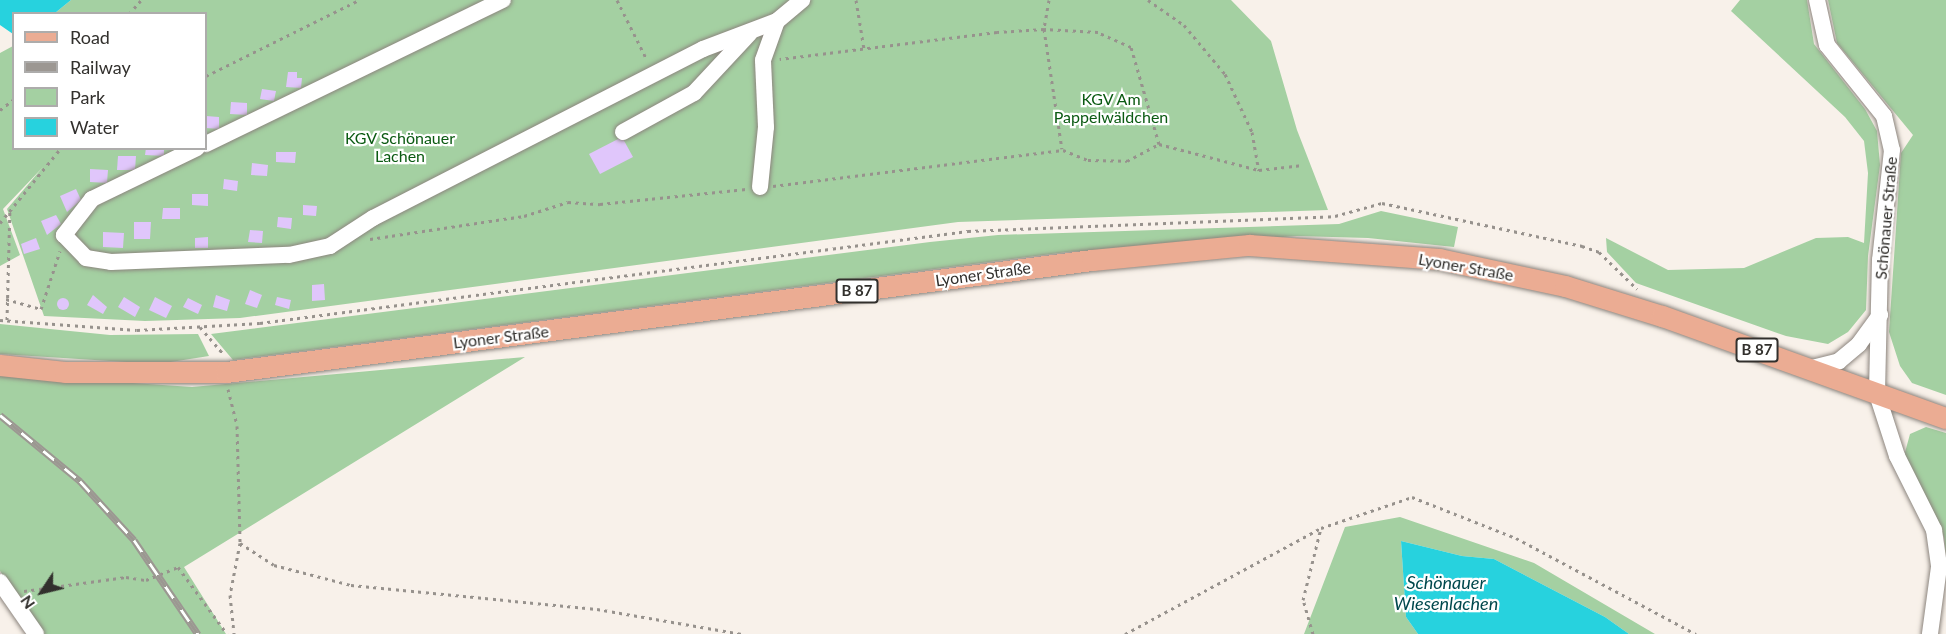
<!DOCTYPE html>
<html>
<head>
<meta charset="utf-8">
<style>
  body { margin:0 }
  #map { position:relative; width:1946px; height:634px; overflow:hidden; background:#f8f1ea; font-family:Lato,sans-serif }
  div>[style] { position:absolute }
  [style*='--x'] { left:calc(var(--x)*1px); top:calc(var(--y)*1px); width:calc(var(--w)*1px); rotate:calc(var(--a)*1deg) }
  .green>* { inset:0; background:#a4d0a2 }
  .water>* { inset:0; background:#27d2de }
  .building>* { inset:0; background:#e0c6fb }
  .round { border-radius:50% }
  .path>* { height:3px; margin-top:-1.5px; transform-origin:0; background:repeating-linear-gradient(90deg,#97928d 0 3px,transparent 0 7.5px) }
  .roads { filter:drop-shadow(0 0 2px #8c857e) drop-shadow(0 0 2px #8c857e) }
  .minor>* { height:16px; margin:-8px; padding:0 8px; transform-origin:8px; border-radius:8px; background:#fff }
  .major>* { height:21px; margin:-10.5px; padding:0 10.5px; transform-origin:10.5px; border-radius:10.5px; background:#ebac93 }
  .rail>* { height:7px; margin-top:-3.5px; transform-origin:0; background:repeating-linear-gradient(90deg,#fff 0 14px,#9c9792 0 28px); box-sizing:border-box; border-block:2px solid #9c9792 }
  span { translate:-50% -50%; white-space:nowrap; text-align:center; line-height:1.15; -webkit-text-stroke:4.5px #fff; paint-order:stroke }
  .shield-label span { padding:2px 4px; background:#fff; border:2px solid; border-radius:4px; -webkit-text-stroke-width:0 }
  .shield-label { font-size:15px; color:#32302d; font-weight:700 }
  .park-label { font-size:16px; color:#0b5a12 }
  .street-label { font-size:16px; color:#32302d }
  .water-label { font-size:18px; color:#00484d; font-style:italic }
  .legend { position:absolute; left:12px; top:12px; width:195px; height:138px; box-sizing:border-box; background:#fff; border:2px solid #adacab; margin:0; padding:8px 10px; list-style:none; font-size:18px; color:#32302d }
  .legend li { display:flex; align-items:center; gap:12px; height:30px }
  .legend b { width:30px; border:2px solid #adacab }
  .north { position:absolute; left:12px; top:562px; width:60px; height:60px; -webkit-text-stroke:4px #fff; paint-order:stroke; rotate:235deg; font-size:16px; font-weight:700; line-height:24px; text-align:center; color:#32302d }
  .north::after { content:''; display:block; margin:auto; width:21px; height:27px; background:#32302d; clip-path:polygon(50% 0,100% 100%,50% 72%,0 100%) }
</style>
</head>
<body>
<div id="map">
  <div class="green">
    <i style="clip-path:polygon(71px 0,1231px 0,1271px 41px,1297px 130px,1328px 210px,958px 222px,240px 318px,145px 321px,44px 316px,7px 209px,43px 167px,3px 209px,20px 255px,0 266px,0 53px,13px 46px,14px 148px,206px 148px,206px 14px,55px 13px)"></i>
    <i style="clip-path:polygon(1740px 0,1807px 0,1814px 44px,1865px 109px,1877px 131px,1880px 165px,1868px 256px,1866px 310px,1848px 332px,1828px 344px,1786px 336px,1636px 283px,1607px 252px,1606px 238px,1668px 270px,1744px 268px,1816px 238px,1848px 237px,1864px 243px,1868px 173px,1864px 141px,1845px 117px,1731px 11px)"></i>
    <i style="clip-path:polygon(1828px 0,1946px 0,1946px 395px,1912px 383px,1900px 366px,1889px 332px,1901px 153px,1913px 135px,1837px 43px)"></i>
    <i style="clip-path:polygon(1381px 211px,1458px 227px,1454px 247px,1368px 238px,1297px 236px,1067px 252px,233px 360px,211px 334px,930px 242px,998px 235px,1339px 224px)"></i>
    <i style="clip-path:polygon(0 324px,110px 335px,198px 334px,209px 356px,158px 364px,0 354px)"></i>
    <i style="clip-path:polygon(525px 357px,184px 567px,226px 634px,44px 634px,0 571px,0 374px,192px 387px)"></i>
    <i style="clip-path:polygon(1926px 427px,1946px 433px,1946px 557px,1944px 537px,1904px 456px,1910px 434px)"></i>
    <i style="clip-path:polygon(1400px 517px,1534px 563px,1655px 634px,1629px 634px,1605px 617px,1494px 559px,1462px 556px,1401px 541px,1406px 617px,1418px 634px,1304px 634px,1345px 527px)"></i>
  </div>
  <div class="water">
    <i style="clip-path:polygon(0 0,71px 0,55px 13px,14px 14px,13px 34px,0 25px)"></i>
    <i style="clip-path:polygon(1401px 541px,1462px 556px,1494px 559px,1605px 617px,1629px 634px,1418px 634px,1406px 617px)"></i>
  </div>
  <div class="building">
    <i style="clip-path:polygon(288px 72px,297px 72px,297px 78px,302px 78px,301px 88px,286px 87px)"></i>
    <i style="clip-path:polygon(262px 89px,276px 91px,274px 101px,260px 99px)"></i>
    <i style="clip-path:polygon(231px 102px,247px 103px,247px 115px,230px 114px)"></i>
    <i style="clip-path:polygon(206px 116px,219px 117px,219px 129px,206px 128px)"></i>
    <i style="clip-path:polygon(622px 137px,633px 157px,600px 174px,589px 154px)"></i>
    <i style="clip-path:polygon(146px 148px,164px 148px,164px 156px,145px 155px)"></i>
    <i style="clip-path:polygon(276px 152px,296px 152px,295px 163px,276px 162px)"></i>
    <i style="clip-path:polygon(118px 156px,136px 156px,135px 170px,117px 170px)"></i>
    <i style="clip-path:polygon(252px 163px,268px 165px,267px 176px,251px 175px)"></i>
    <i style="clip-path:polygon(90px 169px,108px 170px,107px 183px,90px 182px)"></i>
    <i style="clip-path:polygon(224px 179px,238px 181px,237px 191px,223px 189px)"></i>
    <i style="clip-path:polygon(76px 189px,81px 200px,67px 212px,60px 196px)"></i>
    <i style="clip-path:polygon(192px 194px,208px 194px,208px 206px,192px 205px)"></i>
    <i style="clip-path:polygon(303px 205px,317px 206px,316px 216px,303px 215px)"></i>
    <i style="clip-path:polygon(163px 208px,180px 208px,180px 219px,162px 219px)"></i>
    <i style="clip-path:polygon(56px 215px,61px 224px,47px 235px,41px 221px)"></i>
    <i style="clip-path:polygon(278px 217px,292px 218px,291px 229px,277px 227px)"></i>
    <i style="clip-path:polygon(134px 222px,151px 222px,150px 239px,134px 239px)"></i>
    <i style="clip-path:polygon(250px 230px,263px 231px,262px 243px,248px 242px)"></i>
    <i style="clip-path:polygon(103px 232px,124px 233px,123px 248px,103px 247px)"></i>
    <i style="clip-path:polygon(208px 237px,208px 248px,195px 248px,195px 238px)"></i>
    <i style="clip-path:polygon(36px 238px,40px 249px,24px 254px,21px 244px)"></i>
    <i style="clip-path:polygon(324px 284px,325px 300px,312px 301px,312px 285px)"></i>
    <i style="clip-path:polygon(250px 290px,262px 295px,257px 308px,245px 304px)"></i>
    <i style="clip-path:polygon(93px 295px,107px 307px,103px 314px,87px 305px)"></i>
    <i style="clip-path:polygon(216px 295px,230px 300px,227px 311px,213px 307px)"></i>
    <i style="clip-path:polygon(124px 297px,140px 307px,135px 317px,118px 307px)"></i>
    <i style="clip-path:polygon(155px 297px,172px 306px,166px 318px,149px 310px)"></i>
    <i style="clip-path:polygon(277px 297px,291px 300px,289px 309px,275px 305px)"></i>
    <i class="round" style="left:57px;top:298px;width:12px;height:12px"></i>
    <i style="clip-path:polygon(188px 298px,202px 305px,198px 314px,183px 307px)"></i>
  </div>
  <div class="path">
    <i style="--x:617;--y:0;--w:67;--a:63.4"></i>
    <i style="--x:856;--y:0;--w:50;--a:80.7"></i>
    <i style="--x:1049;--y:0;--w:29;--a:100"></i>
    <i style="--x:1044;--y:29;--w:121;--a:81.5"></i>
    <i style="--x:1148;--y:0;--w:44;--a:34.8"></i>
    <i style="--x:1184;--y:25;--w:64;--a:50.1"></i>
    <i style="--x:1225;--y:74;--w:64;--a:65"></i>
    <i style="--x:1252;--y:132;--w:39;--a:80"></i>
    <i style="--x:129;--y:14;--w:18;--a:-49"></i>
    <i style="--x:206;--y:76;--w:171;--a:-26.4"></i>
    <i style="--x:0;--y:110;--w:18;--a:-38"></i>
    <i style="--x:1159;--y:144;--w:103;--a:14.6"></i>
    <i style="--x:1259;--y:170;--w:44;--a:-6.5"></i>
    <i style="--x:773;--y:186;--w:292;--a:-7.1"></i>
    <i style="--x:1063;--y:150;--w:27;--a:22"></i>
    <i style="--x:1088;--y:160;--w:39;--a:1"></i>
    <i style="--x:1127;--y:161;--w:36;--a:-28"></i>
    <i style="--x:1159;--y:144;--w:101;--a:-106.1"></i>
    <i style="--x:1131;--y:47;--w:36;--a:-156"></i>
    <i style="--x:1098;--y:32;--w:54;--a:-176.8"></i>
    <i style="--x:1044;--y:29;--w:47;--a:176.3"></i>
    <i style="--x:997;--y:32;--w:219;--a:172.9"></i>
    <i style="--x:0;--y:223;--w:97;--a:-50.9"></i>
    <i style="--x:370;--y:239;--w:156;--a:-8.5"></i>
    <i style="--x:524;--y:216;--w:46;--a:-17.7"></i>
    <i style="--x:568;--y:202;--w:32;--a:4"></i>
    <i style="--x:600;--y:204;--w:147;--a:-5.9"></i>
    <i style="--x:6;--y:299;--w:36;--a:16"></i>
    <i style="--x:41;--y:309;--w:61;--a:-71.9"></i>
    <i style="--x:0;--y:320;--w:137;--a:4.2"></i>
    <i style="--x:137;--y:330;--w:123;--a:-3.3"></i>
    <i style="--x:260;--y:323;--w:714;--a:-7.4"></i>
    <i style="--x:968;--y:231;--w:367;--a:-2.3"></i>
    <i style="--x:1335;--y:216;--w:49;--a:-15.5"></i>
    <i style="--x:1382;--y:203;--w:205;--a:12.1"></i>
    <i style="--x:1582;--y:246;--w:18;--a:19"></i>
    <i style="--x:1599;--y:252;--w:53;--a:44.2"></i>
    <i style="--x:7;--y:320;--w:112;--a:-88.5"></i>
    <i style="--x:200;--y:327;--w:37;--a:49"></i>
    <i style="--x:228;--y:389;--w:38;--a:76"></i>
    <i style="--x:237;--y:426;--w:117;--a:88.5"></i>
    <i style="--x:240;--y:543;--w:53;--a:100.9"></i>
    <i style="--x:230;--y:595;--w:39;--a:84"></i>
    <i style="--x:240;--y:543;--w:40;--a:32.9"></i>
    <i style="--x:274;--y:565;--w:80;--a:14.6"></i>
    <i style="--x:351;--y:585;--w:247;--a:5.6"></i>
    <i style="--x:597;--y:609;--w:147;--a:9.8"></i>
    <i style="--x:24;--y:591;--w:103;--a:-7.8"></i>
    <i style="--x:126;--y:577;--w:20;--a:9"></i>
    <i style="--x:146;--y:580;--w:35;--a:-22"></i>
    <i style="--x:178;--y:567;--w:83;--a:53.8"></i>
    <i style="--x:1125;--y:634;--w:223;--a:-28.4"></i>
    <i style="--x:1321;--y:528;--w:96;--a:-18.8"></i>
    <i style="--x:1412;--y:497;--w:112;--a:21.5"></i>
    <i style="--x:1516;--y:538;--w:204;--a:28.1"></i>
    <i style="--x:1313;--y:634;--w:35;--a:-106"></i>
    <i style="--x:1303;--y:600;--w:74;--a:-76"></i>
  </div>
  <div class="roads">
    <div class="minor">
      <i style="--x:1817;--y:0;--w:46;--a:77.5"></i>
      <i style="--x:1827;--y:45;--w:91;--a:51.2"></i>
      <i style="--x:1884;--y:116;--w:35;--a:77"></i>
      <i style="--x:1892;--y:150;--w:111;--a:96.2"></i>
      <i style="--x:1880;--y:260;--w:134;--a:91.3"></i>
      <i style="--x:1877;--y:394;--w:65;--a:72.1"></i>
      <i style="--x:1897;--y:456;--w:83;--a:63.4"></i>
      <i style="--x:1934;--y:530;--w:37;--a:82"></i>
      <i style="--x:1939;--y:567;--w:68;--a:97.7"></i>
      <i style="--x:623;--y:132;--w:81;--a:-28.8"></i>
      <i style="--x:694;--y:93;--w:81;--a:-47"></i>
      <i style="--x:206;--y:144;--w:330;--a:-25.9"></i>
      <i style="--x:197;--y:148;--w:117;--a:154.1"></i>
      <i style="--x:92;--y:199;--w:46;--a:127.9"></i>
      <i style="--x:64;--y:235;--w:32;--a:46"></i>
      <i style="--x:86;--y:258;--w:25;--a:9"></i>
      <i style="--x:111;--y:262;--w:178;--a:-2.3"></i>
      <i style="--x:289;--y:255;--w:42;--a:-12.4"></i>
      <i style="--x:330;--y:246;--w:51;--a:-33.1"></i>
      <i style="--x:373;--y:218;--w:371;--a:-27.1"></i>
      <i style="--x:703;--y:49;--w:79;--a:-20.7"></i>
      <i style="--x:777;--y:21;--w:33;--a:-40"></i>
      <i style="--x:760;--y:187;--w:60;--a:-84.3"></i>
      <i style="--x:766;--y:127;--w:67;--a:-92.6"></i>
      <i style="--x:763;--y:60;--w:41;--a:-70.3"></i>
      <i style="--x:1808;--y:369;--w:32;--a:-14"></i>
      <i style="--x:1839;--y:361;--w:26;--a:-40"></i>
      <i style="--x:1859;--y:344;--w:36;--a:-54"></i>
      <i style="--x:0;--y:582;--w:63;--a:55.3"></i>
    </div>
    <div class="major">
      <i style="--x:0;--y:365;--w:65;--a:6.1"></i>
      <i style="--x:65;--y:372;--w:161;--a:0"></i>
      <i style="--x:226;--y:372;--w:873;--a:-7.37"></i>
      <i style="--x:1092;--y:260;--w:158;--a:-5.5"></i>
      <i style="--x:1249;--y:245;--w:191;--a:4.2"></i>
      <i style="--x:1439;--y:259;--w:129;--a:12.1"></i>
      <i style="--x:1565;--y:286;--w:102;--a:17.2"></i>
      <i style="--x:1662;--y:316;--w:302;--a:19.8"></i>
    </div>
  </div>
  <div class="rail">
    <i style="--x:0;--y:415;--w:104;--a:39.5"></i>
    <i style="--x:80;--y:481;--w:80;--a:47.5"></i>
    <i style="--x:134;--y:540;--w:114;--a:55.8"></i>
  </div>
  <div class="shield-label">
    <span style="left:857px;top:291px">B 87</span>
    <span style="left:1757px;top:350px">B 87</span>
  </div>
  <div class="park-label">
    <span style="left:1111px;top:108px">KGV Am<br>Pappelwäldchen</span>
    <span style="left:400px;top:147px">KGV Schönauer<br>Lachen</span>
  </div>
  <div class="street-label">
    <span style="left:1886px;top:218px;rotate:-85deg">Schönauer Straße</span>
    <span style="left:1466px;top:267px;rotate:10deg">Lyoner Straße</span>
    <span style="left:983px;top:274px;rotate:-8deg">Lyoner Straße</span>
    <span style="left:501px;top:337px;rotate:-7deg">Lyoner Straße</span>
  </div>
  <div class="water-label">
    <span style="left:1446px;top:593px">Schönauer<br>Wiesenlachen</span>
  </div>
  <ul class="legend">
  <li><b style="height:8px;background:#ebac93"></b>Road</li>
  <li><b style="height:8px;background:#9c9792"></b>Railway</li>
  <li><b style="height:16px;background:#a4d0a2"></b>Park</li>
  <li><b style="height:16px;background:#27d2de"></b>Water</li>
  </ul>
  <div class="north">N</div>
</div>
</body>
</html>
